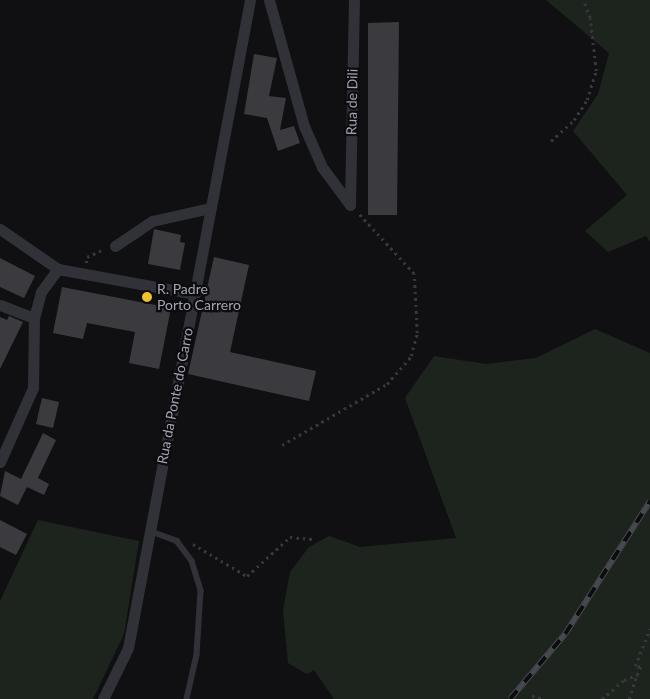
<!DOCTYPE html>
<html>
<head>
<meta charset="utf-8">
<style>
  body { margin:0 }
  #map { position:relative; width:650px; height:699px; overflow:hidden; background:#101012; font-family:Lato,sans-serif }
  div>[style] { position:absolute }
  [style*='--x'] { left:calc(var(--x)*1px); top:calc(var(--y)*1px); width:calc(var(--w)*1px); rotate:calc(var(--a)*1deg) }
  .green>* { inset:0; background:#1d241e }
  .building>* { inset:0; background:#3b3a3f }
  .path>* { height:2.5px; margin-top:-1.25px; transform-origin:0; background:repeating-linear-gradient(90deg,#37383e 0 2.5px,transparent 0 6.5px) }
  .service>* { height:5.5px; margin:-2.75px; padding:0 2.75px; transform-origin:2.75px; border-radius:2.75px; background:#313237 }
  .minor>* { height:11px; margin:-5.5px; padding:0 5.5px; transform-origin:5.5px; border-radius:5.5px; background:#313237 }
  .rail>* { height:5.5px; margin-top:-2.75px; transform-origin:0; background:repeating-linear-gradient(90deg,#0c0b0d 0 11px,#484950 0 22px); box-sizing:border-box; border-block:1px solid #484950 }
  .dots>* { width:14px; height:14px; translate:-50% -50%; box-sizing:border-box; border:2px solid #0c0b0d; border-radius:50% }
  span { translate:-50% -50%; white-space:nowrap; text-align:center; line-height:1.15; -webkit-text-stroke:4.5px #0c0b0d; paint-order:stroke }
  .street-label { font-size:14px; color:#a2a5b2 }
  .poi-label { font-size:14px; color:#a2a5b2 }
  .left { translate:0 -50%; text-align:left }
</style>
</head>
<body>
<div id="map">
  <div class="green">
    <i style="clip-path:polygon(546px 0,650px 0,650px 242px,646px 236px,608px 252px,585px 231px,627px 195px,573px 131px,598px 94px,609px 53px)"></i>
    <i style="clip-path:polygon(595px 329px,650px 353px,650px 699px,334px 699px,314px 670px,307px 674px,288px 663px,283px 610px,290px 572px,309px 547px,329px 536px,360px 547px,456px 538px,405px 398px,434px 356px,486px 364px,536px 358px)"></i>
    <i style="clip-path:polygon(38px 520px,139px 541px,124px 634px,93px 699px,0 699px,0 601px)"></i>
  </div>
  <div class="building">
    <i style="clip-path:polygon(399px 22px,397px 215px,368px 215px,368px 23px)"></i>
    <i style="clip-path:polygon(254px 54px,277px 58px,269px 96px,286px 98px,280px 130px,294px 126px,300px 143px,278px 151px,267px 118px,244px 114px)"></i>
    <i style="clip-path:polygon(154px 229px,181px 235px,180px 242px,185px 243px,180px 270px,148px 264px)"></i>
    <i style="clip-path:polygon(214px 257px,249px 265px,230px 352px,316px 371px,309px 401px,188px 374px)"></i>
    <i style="clip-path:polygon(0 258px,35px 276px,24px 298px,0 287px)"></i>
    <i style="clip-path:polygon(62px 287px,171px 308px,159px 369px,129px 363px,135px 332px,87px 323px,83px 339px,53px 333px)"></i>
    <i style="clip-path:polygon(9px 316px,23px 322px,0 369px,0 317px,7px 320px)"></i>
    <i style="clip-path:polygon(42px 398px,59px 402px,53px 428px,36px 424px)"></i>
    <i style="clip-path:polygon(43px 433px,56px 440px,38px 478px,49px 484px,44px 495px,27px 487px,18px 505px,0 496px,5px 471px,21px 479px)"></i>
    <i style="clip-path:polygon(0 520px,27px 534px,16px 555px,0 547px)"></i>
  </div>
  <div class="path">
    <i style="--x:551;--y:141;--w:31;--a:-42"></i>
    <i style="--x:574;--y:120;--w:24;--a:-57"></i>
    <i style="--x:587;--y:100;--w:30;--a:-73"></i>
    <i style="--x:596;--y:71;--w:53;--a:-96.5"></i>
    <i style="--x:590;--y:18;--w:19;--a:-111"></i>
    <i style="--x:86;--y:263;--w:6;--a:-81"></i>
    <i style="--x:87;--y:257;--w:19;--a:-25"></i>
    <i style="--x:282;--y:445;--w:121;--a:-30.2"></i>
    <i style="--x:387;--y:384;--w:37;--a:-49"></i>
    <i style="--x:411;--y:356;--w:24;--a:-75"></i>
    <i style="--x:417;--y:333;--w:59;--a:-92.9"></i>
    <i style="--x:414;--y:274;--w:83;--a:-132.6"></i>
    <i style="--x:193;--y:544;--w:63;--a:30.7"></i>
    <i style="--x:247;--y:576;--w:58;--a:-42.2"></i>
    <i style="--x:290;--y:537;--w:22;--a:5"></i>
    <i style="--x:532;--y:696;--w:13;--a:13"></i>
    <i style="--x:602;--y:699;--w:29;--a:-41"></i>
    <i style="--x:624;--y:680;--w:14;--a:-21"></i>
    <i style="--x:637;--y:675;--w:9;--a:-69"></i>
    <i style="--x:640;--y:667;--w:5;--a:-169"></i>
    <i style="--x:635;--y:666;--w:40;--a:-68"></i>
    <i style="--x:629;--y:699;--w:25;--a:-72"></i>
  </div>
  <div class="service">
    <i style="--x:150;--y:531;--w:29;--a:20"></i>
    <i style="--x:177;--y:541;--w:25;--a:53"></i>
    <i style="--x:192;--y:561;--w:31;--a:73"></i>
    <i style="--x:201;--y:591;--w:64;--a:93.6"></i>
    <i style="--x:197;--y:655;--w:45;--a:102.8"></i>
  </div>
  <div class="minor">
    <i style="--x:269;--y:0;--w:131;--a:74.5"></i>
    <i style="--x:304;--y:126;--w:45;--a:66.3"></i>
    <i style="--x:322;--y:167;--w:47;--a:53.6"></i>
    <i style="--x:350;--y:205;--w:205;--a:-88.9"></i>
    <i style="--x:0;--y:229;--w:70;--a:34.6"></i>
    <i style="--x:58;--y:269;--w:139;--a:10.3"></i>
    <i style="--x:115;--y:246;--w:45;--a:-34"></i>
    <i style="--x:152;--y:221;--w:59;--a:-12.6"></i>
    <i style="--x:0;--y:305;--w:36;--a:21"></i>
    <i style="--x:34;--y:318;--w:27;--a:-75"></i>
    <i style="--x:41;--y:292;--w:29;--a:-54"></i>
    <i style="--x:0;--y:462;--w:81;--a:-66"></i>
    <i style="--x:33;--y:388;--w:70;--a:-89.2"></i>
    <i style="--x:103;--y:699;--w:57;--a:-63.9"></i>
    <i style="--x:128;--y:648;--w:659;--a:-79.34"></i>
  </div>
  <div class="rail">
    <i style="--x:510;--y:699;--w:85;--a:-49.8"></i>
    <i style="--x:565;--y:634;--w:158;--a:-57.4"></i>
  </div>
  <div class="dots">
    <i style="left:147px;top:297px;background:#edc22d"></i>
  </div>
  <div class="street-label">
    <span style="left:352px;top:102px;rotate:-89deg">Rua de Dili</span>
    <span style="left:175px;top:396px;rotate:-79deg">Rua da Ponte do Carro</span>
  </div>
  <div class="poi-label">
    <span class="left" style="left:157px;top:297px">R. Padre<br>Porto Carrero</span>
  </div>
</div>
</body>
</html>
